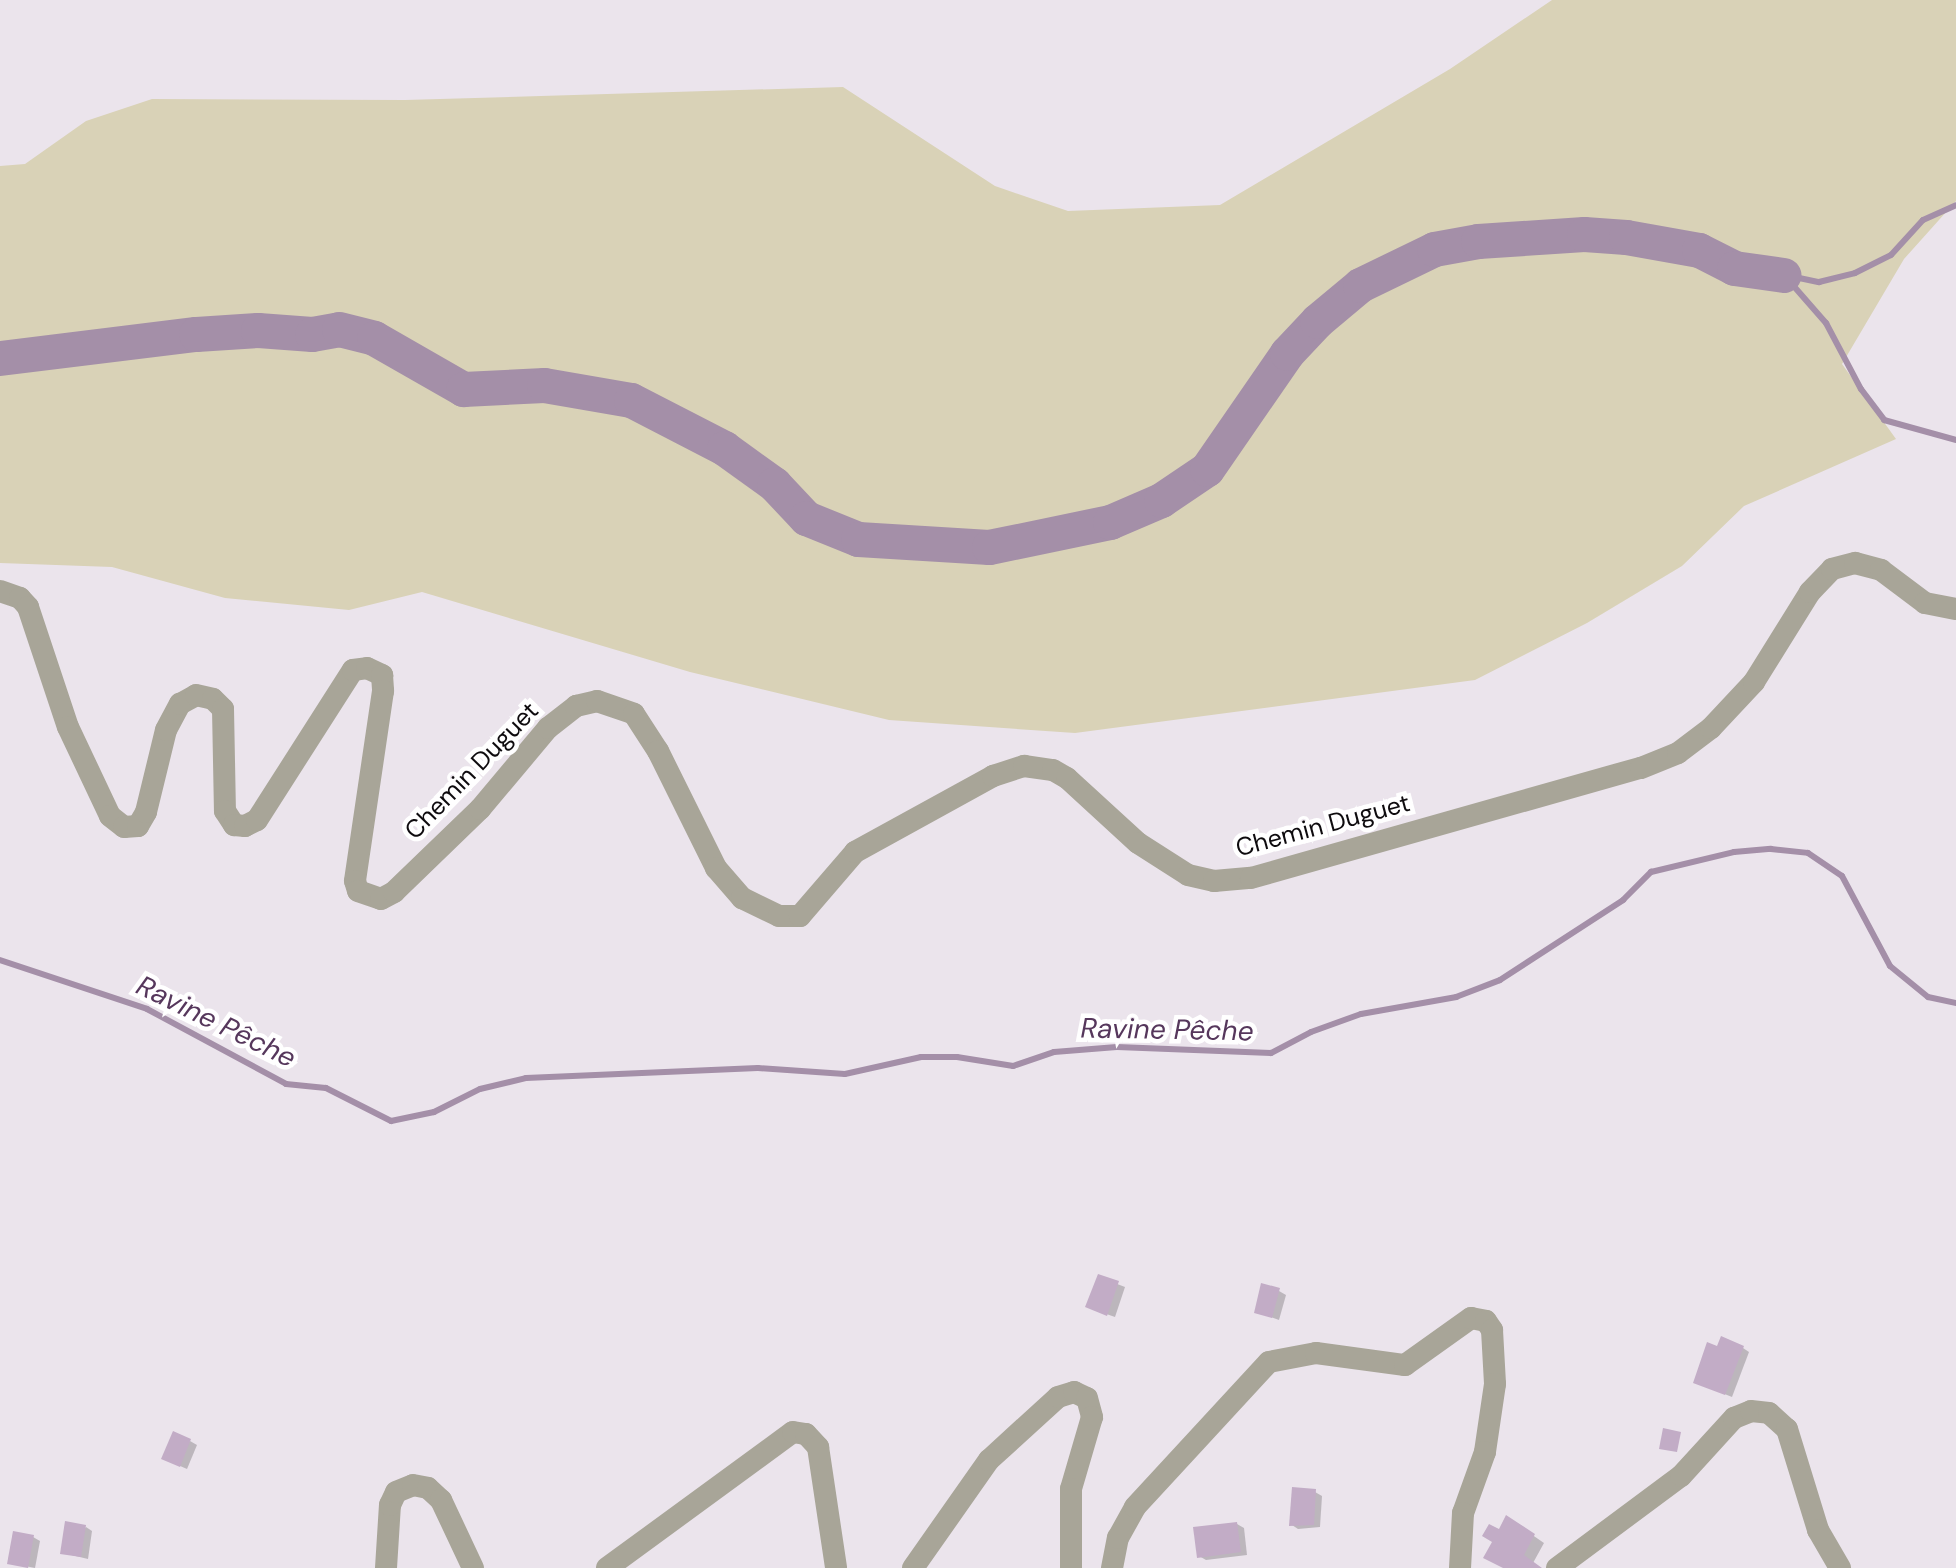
<!DOCTYPE html>
<html>
<head>
<meta charset="utf-8">
<style>
  body { margin:0 }
  #map { position:relative; width:1956px; height:1568px; overflow:hidden; background:#ebe4ec; font-family:"DM Sans",sans-serif }
  div>[style] { position:absolute }
  [style*='--x'] { left:calc(var(--x)*1px); top:calc(var(--y)*1px); width:calc(var(--w)*1px); rotate:calc(var(--a)*1deg) }
  .green>* { inset:0; background:#d9d2b7 }
  .shadow>* { inset:0; background:#0003 }
  .stream>* { height:6px; margin:-3px; padding:0 3px; transform-origin:3px; border-radius:3px; background:#a48fa8 }
  .river>* { height:35px; margin:-17.5px; padding:0 17.5px; transform-origin:17.5px; border-radius:17.5px; background:#a48fa8 }
  .building>* { inset:0; background:#c2acc6 }
  .minor>* { height:22px; margin:-11px; padding:0 11px; transform-origin:11px; border-radius:11px; background:#a8a598 }
  span { translate:-50% -50%; white-space:nowrap; text-align:center; line-height:1.15; -webkit-text-stroke:9px #fff; paint-order:stroke }
  .street-label { font-size:25px; color:#0e0b0e }
  .water-label { font-size:28px; color:#56375c; font-style:italic }
</style>
</head>
<body>
<div id="map">
  <div class="green">
    <i style="clip-path:polygon(1552px 0,1956px 0,1956px 201px,1904px 259px,1842px 364px,1896px 439px,1744px 506px,1682px 566px,1587px 623px,1475px 680px,1075px 733px,889px 720px,690px 672px,422px 592px,349px 610px,225px 598px,112px 567px,0 563px,0 166px,25px 164px,86px 121px,152px 99px,405px 100px,843px 87px,995px 186px,1068px 211px,1220px 205px,1450px 69px)"></i>
  </div>
  <div class="shadow">
    <i style="clip-path:polygon(1099px 1277px,1125px 1287px,1115px 1317px,1095px 1310px)"></i>
    <i style="clip-path:polygon(1279px 1291px,1286px 1295px,1279px 1320px,1257px 1312px)"></i>
    <i style="clip-path:polygon(1743px 1348px,1749px 1352px,1732px 1397px,1702px 1385px,1718px 1349px)"></i>
    <i style="clip-path:polygon(190px 1441px,197px 1445px,187px 1469px,171px 1462px)"></i>
    <i style="clip-path:polygon(1315px 1492px,1322px 1496px,1320px 1527px,1298px 1529px,1292px 1525px)"></i>
    <i style="clip-path:polygon(1237px 1524px,1244px 1528px,1247px 1555px,1206px 1560px,1199px 1556px)"></i>
    <i style="clip-path:polygon(1518px 1525px,1544px 1543px,1533px 1563px,1540px 1568px,1507px 1568px,1500px 1533px)"></i>
    <i style="clip-path:polygon(86px 1527px,92px 1531px,88px 1559px,63px 1553px)"></i>
    <i style="clip-path:polygon(33px 1537px,40px 1541px,35px 1568px,10px 1563px)"></i>
  </div>
  <div class="stream">
    <i style="--x:1784;--y:275;--w:64;--a:48.8"></i>
    <i style="--x:1826;--y:323;--w:75;--a:62.1"></i>
    <i style="--x:1861;--y:389;--w:39;--a:53"></i>
    <i style="--x:1884;--y:420;--w:75;--a:15.5"></i>
    <i style="--x:1785;--y:275;--w:35;--a:12"></i>
    <i style="--x:1819;--y:282;--w:37;--a:-14"></i>
    <i style="--x:1855;--y:273;--w:40;--a:-26.6"></i>
    <i style="--x:1891;--y:255;--w:47;--a:-47.6"></i>
    <i style="--x:1923;--y:220;--w:36;--a:-24"></i>
    <i style="--x:0;--y:960;--w:155;--a:18.4"></i>
    <i style="--x:147;--y:1009;--w:158;--a:28.3"></i>
    <i style="--x:286;--y:1084;--w:40;--a:5.7"></i>
    <i style="--x:326;--y:1088;--w:73;--a:26.9"></i>
    <i style="--x:391;--y:1121;--w:44;--a:-11.8"></i>
    <i style="--x:434;--y:1112;--w:51;--a:-26.6"></i>
    <i style="--x:480;--y:1089;--w:47;--a:-13.4"></i>
    <i style="--x:526;--y:1078;--w:232;--a:-2.5"></i>
    <i style="--x:758;--y:1068;--w:87;--a:3.9"></i>
    <i style="--x:845;--y:1074;--w:78;--a:-12.6"></i>
    <i style="--x:921;--y:1057;--w:36;--a:0"></i>
    <i style="--x:957;--y:1057;--w:57;--a:9.1"></i>
    <i style="--x:1013;--y:1066;--w:43;--a:-18.9"></i>
    <i style="--x:1054;--y:1052;--w:63;--a:-4.5"></i>
    <i style="--x:1117;--y:1047;--w:154;--a:2.2"></i>
    <i style="--x:1271;--y:1053;--w:45;--a:-27.7"></i>
    <i style="--x:1311;--y:1032;--w:53;--a:-19.8"></i>
    <i style="--x:1361;--y:1014;--w:97;--a:-10.1"></i>
    <i style="--x:1456;--y:997;--w:47;--a:-21.1"></i>
    <i style="--x:1500;--y:980;--w:147;--a:-33"></i>
    <i style="--x:1623;--y:900;--w:40;--a:-45"></i>
    <i style="--x:1651;--y:872;--w:85;--a:-13.5"></i>
    <i style="--x:1734;--y:852;--w:37;--a:-5"></i>
    <i style="--x:1771;--y:849;--w:37;--a:6"></i>
    <i style="--x:1808;--y:853;--w:41;--a:34.1"></i>
    <i style="--x:1842;--y:876;--w:102;--a:61.9"></i>
    <i style="--x:1890;--y:966;--w:49;--a:39.2"></i>
    <i style="--x:1928;--y:997;--w:29;--a:12"></i>
  </div>
  <div class="river">
    <i style="--x:0;--y:358;--w:197;--a:-7"></i>
    <i style="--x:196;--y:334;--w:62;--a:-3.7"></i>
    <i style="--x:258;--y:330;--w:54;--a:4.2"></i>
    <i style="--x:312;--y:334;--w:27;--a:-10"></i>
    <i style="--x:339;--y:329;--w:36;--a:14"></i>
    <i style="--x:374;--y:338;--w:103;--a:29.8"></i>
    <i style="--x:463;--y:389;--w:81;--a:-2.8"></i>
    <i style="--x:544;--y:385;--w:88;--a:9.8"></i>
    <i style="--x:631;--y:400;--w:105;--a:27.3"></i>
    <i style="--x:724;--y:448;--w:62;--a:35.8"></i>
    <i style="--x:774;--y:484;--w:47;--a:46.7"></i>
    <i style="--x:806;--y:518;--w:56;--a:22"></i>
    <i style="--x:858;--y:539;--w:131;--a:3.5"></i>
    <i style="--x:989;--y:547;--w:124;--a:-11.7"></i>
    <i style="--x:1110;--y:522;--w:56;--a:-23.3"></i>
    <i style="--x:1161;--y:500;--w:55;--a:-34"></i>
    <i style="--x:1207;--y:469;--w:141;--a:-55.4"></i>
    <i style="--x:1287;--y:353;--w:44;--a:-46.8"></i>
    <i style="--x:1317;--y:321;--w:56;--a:-39.9"></i>
    <i style="--x:1360;--y:285;--w:82;--a:-25.9"></i>
    <i style="--x:1434;--y:249;--w:45;--a:-10.3"></i>
    <i style="--x:1478;--y:241;--w:106;--a:-3.8"></i>
    <i style="--x:1584;--y:234;--w:42;--a:4.1"></i>
    <i style="--x:1626;--y:237;--w:74;--a:10.1"></i>
    <i style="--x:1699;--y:250;--w:39;--a:27"></i>
    <i style="--x:1734;--y:268;--w:50;--a:8"></i>
  </div>
  <div class="building">
    <i style="clip-path:polygon(1098px 1274px,1119px 1281px,1107px 1316px,1085px 1307px)"></i>
    <i style="clip-path:polygon(1261px 1283px,1280px 1288px,1272px 1318px,1254px 1313px)"></i>
    <i style="clip-path:polygon(1721px 1336px,1744px 1346px,1725px 1395px,1693px 1383px,1707px 1342px,1717px 1346px)"></i>
    <i style="clip-path:polygon(1663px 1428px,1681px 1432px,1677px 1452px,1659px 1449px)"></i>
    <i style="clip-path:polygon(173px 1431px,191px 1439px,180px 1467px,161px 1459px)"></i>
    <i style="clip-path:polygon(1292px 1487px,1316px 1489px,1314px 1525px,1289px 1526px)"></i>
    <i style="clip-path:polygon(1506px 1515px,1535px 1534px,1524px 1555px,1542px 1568px,1503px 1568px,1483px 1558px,1492px 1542px,1482px 1536px,1489px 1524px,1499px 1529px)"></i>
    <i style="clip-path:polygon(65px 1521px,86px 1525px,81px 1557px,60px 1554px)"></i>
    <i style="clip-path:polygon(1237px 1522px,1241px 1552px,1197px 1558px,1193px 1527px)"></i>
    <i style="clip-path:polygon(13px 1531px,34px 1535px,28px 1568px,7px 1564px)"></i>
  </div>
  <div class="minor">
    <i style="--x:0;--y:591;--w:21;--a:19"></i>
    <i style="--x:20;--y:598;--w:12;--a:48"></i>
    <i style="--x:28;--y:607;--w:126;--a:71.6"></i>
    <i style="--x:68;--y:727;--w:98;--a:64.7"></i>
    <i style="--x:110;--y:816;--w:18;--a:38"></i>
    <i style="--x:124;--y:827;--w:14;--a:-4"></i>
    <i style="--x:138;--y:826;--w:16;--a:-60"></i>
    <i style="--x:146;--y:812;--w:84;--a:-76.3"></i>
    <i style="--x:166;--y:730;--w:30;--a:-62"></i>
    <i style="--x:180;--y:704;--w:18;--a:-29"></i>
    <i style="--x:196;--y:695;--w:17;--a:13"></i>
    <i style="--x:213;--y:699;--w:14;--a:45"></i>
    <i style="--x:223;--y:709;--w:102;--a:88.9"></i>
    <i style="--x:225;--y:811;--w:17;--a:57"></i>
    <i style="--x:234;--y:825;--w:11;--a:5"></i>
    <i style="--x:245;--y:826;--w:13;--a:-27"></i>
    <i style="--x:257;--y:820;--w:178;--a:-57.4"></i>
    <i style="--x:353;--y:670;--w:14;--a:-8"></i>
    <i style="--x:367;--y:668;--w:17;--a:25"></i>
    <i style="--x:382;--y:675;--w:16;--a:86"></i>
    <i style="--x:383;--y:691;--w:192;--a:98.4"></i>
    <i style="--x:355;--y:881;--w:10;--a:73"></i>
    <i style="--x:358;--y:891;--w:24;--a:19"></i>
    <i style="--x:381;--y:899;--w:15;--a:-28"></i>
    <i style="--x:394;--y:892;--w:120;--a:-44"></i>
    <i style="--x:480;--y:809;--w:106;--a:-50"></i>
    <i style="--x:548;--y:728;--w:36;--a:-38"></i>
    <i style="--x:576;--y:706;--w:22;--a:-13"></i>
    <i style="--x:597;--y:701;--w:39;--a:19"></i>
    <i style="--x:634;--y:714;--w:44;--a:57"></i>
    <i style="--x:658;--y:751;--w:131;--a:63.6"></i>
    <i style="--x:716;--y:868;--w:40;--a:49"></i>
    <i style="--x:742;--y:898;--w:41;--a:25.9"></i>
    <i style="--x:779;--y:916;--w:21;--a:0"></i>
    <i style="--x:800;--y:916;--w:84;--a:-49.3"></i>
    <i style="--x:855;--y:852;--w:158;--a:-28.8"></i>
    <i style="--x:993;--y:776;--w:33;--a:-18"></i>
    <i style="--x:1024;--y:766;--w:29;--a:8"></i>
    <i style="--x:1053;--y:770;--w:16;--a:30"></i>
    <i style="--x:1067;--y:778;--w:96;--a:42.5"></i>
    <i style="--x:1138;--y:843;--w:59;--a:32.6"></i>
    <i style="--x:1188;--y:875;--w:27;--a:13"></i>
    <i style="--x:1214;--y:881;--w:37;--a:-5"></i>
    <i style="--x:1251;--y:878;--w:405;--a:-15.8"></i>
    <i style="--x:1641;--y:768;--w:40;--a:-22"></i>
    <i style="--x:1678;--y:753;--w:41;--a:-37.1"></i>
    <i style="--x:1711;--y:728;--w:63;--a:-46.9"></i>
    <i style="--x:1754;--y:682;--w:106;--a:-58.1"></i>
    <i style="--x:1810;--y:592;--w:32;--a:-46"></i>
    <i style="--x:1832;--y:569;--w:24;--a:-15"></i>
    <i style="--x:1855;--y:563;--w:27;--a:15"></i>
    <i style="--x:1881;--y:570;--w:55;--a:36.9"></i>
    <i style="--x:1925;--y:603;--w:32;--a:11"></i>
    <i style="--x:386;--y:1568;--w:63;--a:-86.4"></i>
    <i style="--x:390;--y:1505;--w:14;--a:-65"></i>
    <i style="--x:396;--y:1492;--w:18;--a:-22"></i>
    <i style="--x:413;--y:1485;--w:15;--a:11"></i>
    <i style="--x:428;--y:1488;--w:18;--a:43"></i>
    <i style="--x:441;--y:1500;--w:75;--a:64.8"></i>
    <i style="--x:607;--y:1568;--w:230;--a:-36.2"></i>
    <i style="--x:793;--y:1432;--w:13;--a:9"></i>
    <i style="--x:806;--y:1434;--w:18;--a:47"></i>
    <i style="--x:818;--y:1447;--w:122;--a:81.5"></i>
    <i style="--x:913;--y:1568;--w:132;--a:-54.9"></i>
    <i style="--x:989;--y:1460;--w:93;--a:-42.4"></i>
    <i style="--x:1058;--y:1397;--w:17;--a:-17"></i>
    <i style="--x:1074;--y:1392;--w:14;--a:25"></i>
    <i style="--x:1087;--y:1398;--w:20;--a:75"></i>
    <i style="--x:1092;--y:1417;--w:75;--a:106.3"></i>
    <i style="--x:1071;--y:1489;--w:79;--a:90"></i>
    <i style="--x:1112;--y:1568;--w:31;--a:-79"></i>
    <i style="--x:1118;--y:1538;--w:35;--a:-61"></i>
    <i style="--x:1135;--y:1507;--w:197;--a:-47.3"></i>
    <i style="--x:1269;--y:1362;--w:48;--a:-10.8"></i>
    <i style="--x:1316;--y:1353;--w:90;--a:7.7"></i>
    <i style="--x:1405;--y:1365;--w:81;--a:-35.5"></i>
    <i style="--x:1471;--y:1318;--w:15;--a:11"></i>
    <i style="--x:1486;--y:1321;--w:11;--a:56"></i>
    <i style="--x:1492;--y:1330;--w:54;--a:86.8"></i>
    <i style="--x:1495;--y:1384;--w:69;--a:98.4"></i>
    <i style="--x:1485;--y:1452;--w:65;--a:109.8"></i>
    <i style="--x:1463;--y:1513;--w:55;--a:93.1"></i>
    <i style="--x:1557;--y:1568;--w:154;--a:-36.6"></i>
    <i style="--x:1681;--y:1476;--w:79;--a:-47.6"></i>
    <i style="--x:1734;--y:1418;--w:18;--a:-22"></i>
    <i style="--x:1751;--y:1411;--w:18;--a:6"></i>
    <i style="--x:1769;--y:1413;--w:24;--a:42"></i>
    <i style="--x:1787;--y:1429;--w:106;--a:72.9"></i>
    <i style="--x:1818;--y:1530;--w:44;--a:59.9"></i>
  </div>
  <div class="street-label">
    <span style="left:472px;top:771px;rotate:-46deg">Chemin Duguet</span>
    <span style="left:1323px;top:826px;rotate:-15deg">Chemin Duguet</span>
  </div>
  <div class="water-label">
    <span style="left:216px;top:1022px;rotate:26deg">Ravine Pêche</span>
    <span style="left:1167px;top:1030px;rotate:1deg">Ravine Pêche</span>
  </div>
</div>
</body>
</html>
